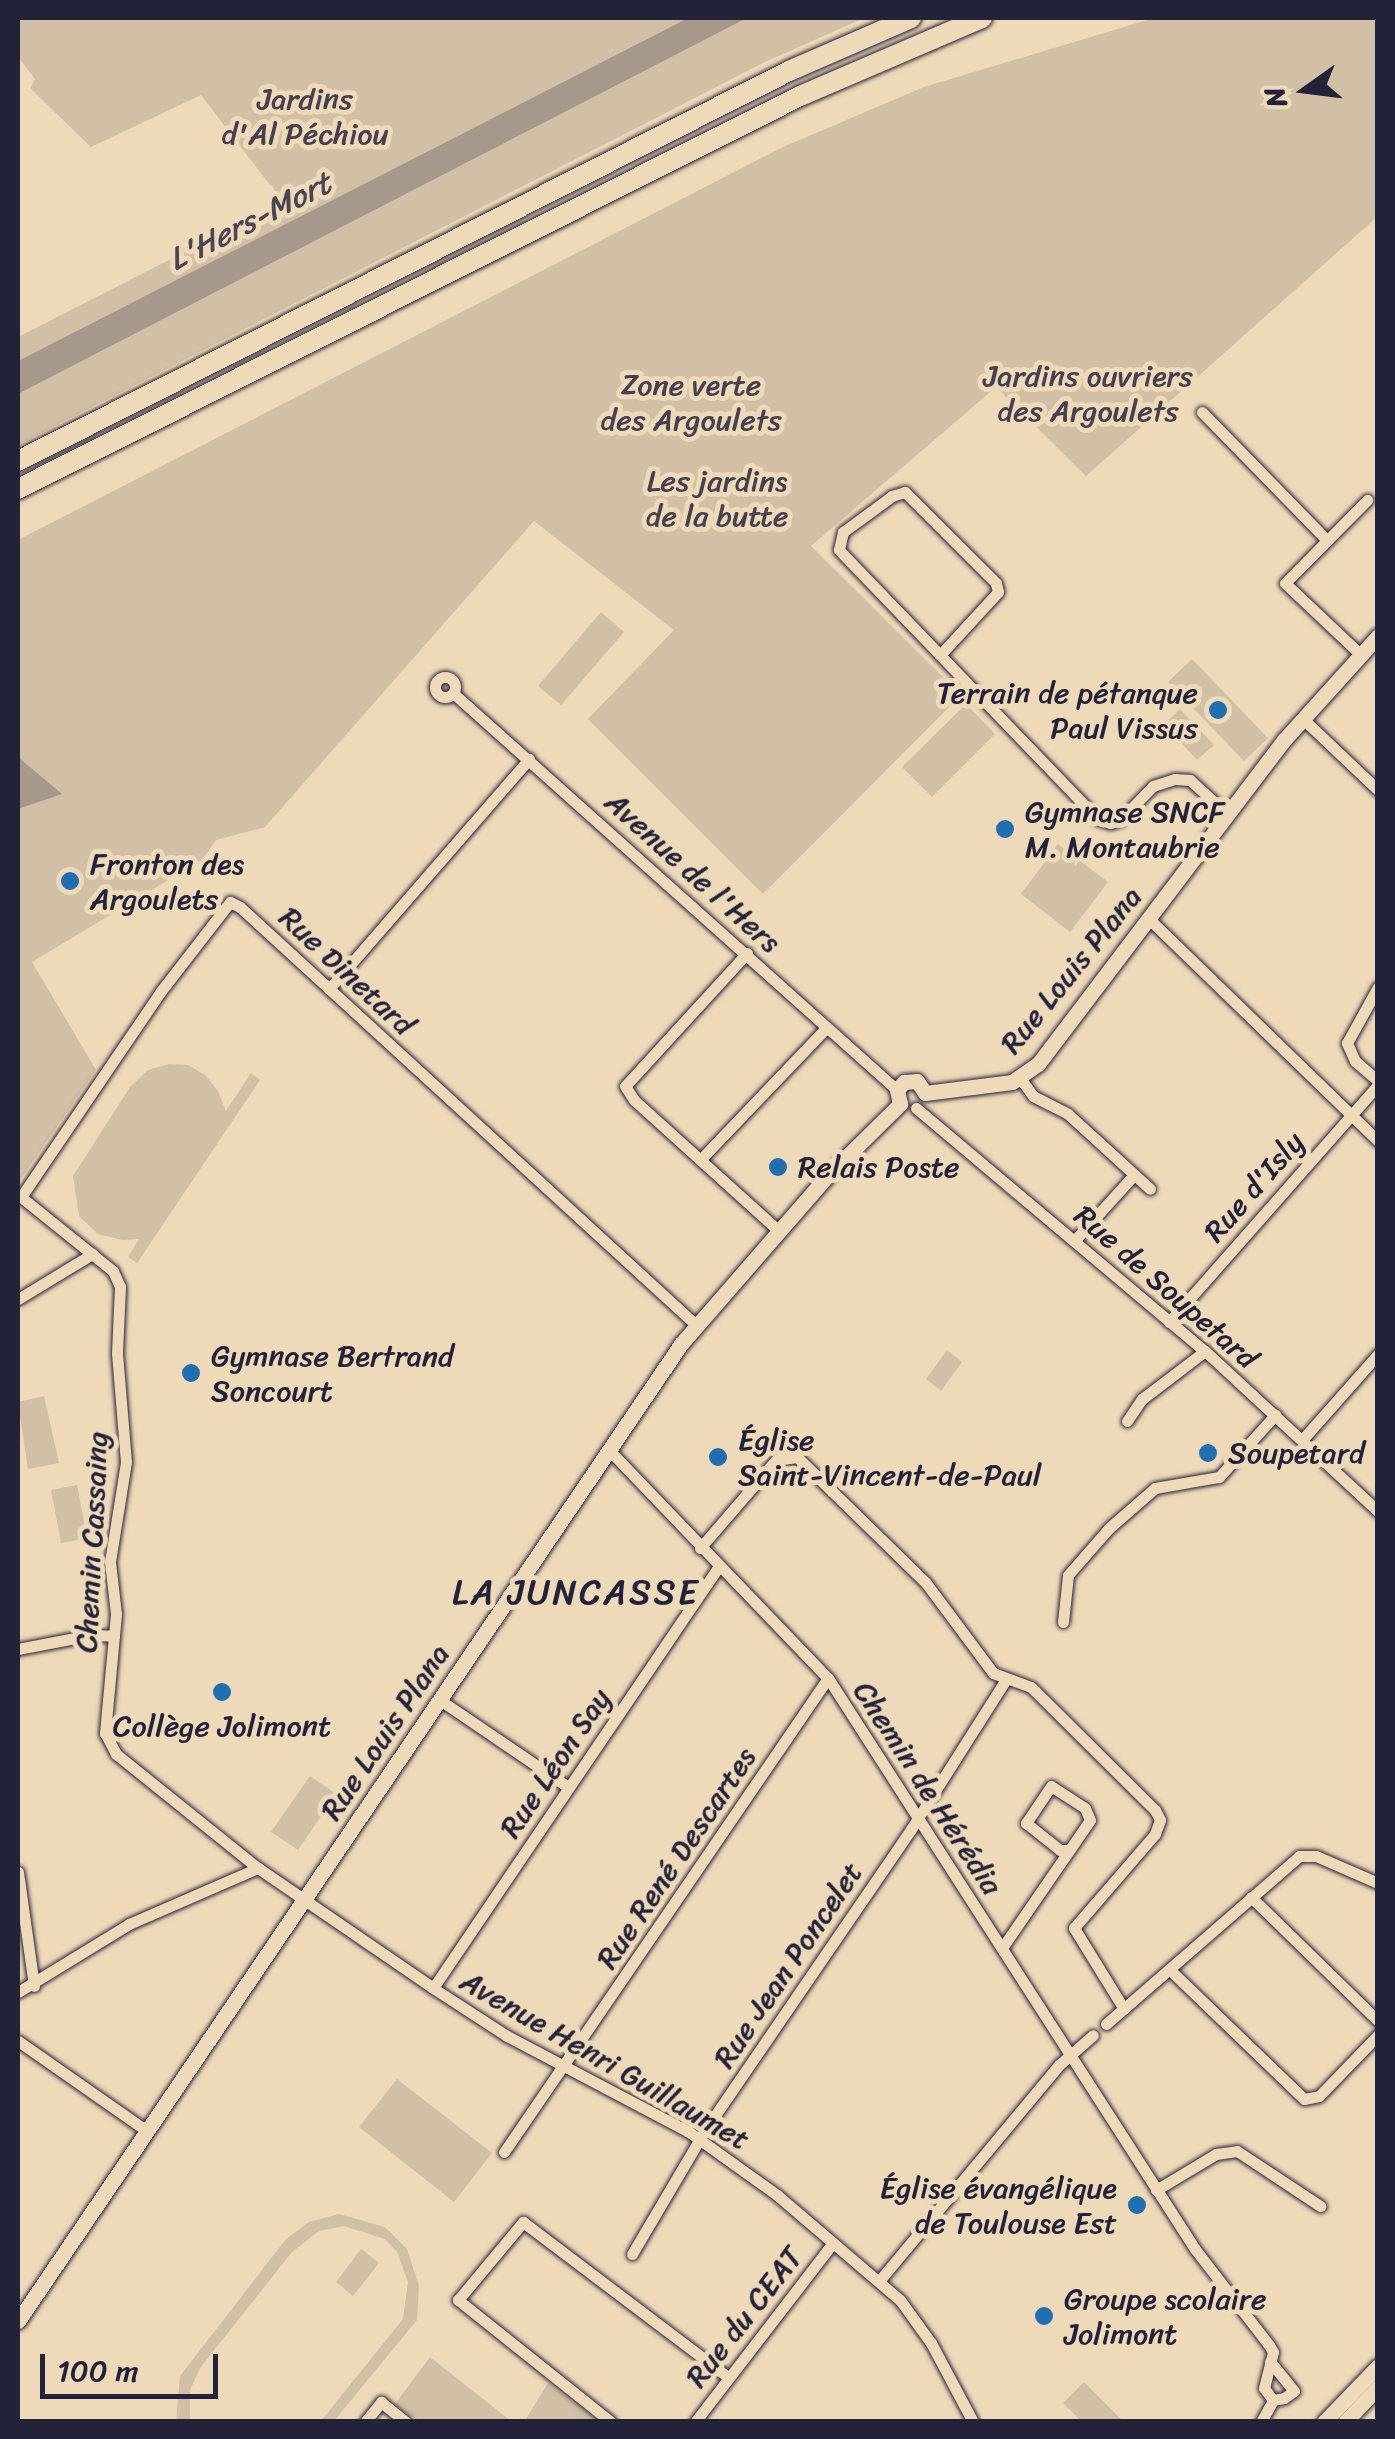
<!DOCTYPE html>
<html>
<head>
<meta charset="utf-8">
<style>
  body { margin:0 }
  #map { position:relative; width:1395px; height:2439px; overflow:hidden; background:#eedab8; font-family:Sriracha,sans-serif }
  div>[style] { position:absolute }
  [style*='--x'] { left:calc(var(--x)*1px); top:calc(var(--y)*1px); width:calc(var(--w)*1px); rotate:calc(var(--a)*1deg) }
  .green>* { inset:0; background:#d1bfa6 }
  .water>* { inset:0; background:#a6998b }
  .roads { filter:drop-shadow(0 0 2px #22223b) drop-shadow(0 0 2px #22223b) }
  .street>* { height:11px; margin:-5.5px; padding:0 5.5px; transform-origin:5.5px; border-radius:5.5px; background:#eedab8 }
  .street>.ring { margin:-5.5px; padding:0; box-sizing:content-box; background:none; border:11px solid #eedab8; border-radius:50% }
  .secondary>* { height:15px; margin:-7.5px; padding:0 7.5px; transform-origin:7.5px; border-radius:7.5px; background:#eedab8 }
  .highway>* { height:20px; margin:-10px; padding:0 10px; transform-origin:10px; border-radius:10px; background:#eedab8 }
  .dots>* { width:28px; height:28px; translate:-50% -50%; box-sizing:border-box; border:5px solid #eedab8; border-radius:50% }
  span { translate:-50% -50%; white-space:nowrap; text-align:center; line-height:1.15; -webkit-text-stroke:10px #eedab8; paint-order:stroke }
  .park-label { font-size:30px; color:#454150 }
  .poi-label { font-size:30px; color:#22223b }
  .right { translate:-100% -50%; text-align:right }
  .left { translate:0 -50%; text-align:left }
  .street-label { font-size:30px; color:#22223b }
  .water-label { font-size:32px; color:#4a4653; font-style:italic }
  .quarter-label { font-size:35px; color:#22223b; letter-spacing:2.5px }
  .frame { position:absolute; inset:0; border:20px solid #22223b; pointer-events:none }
  .north { position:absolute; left:1255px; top:40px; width:100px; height:100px; -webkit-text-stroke:8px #eedab8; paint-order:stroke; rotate:256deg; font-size:28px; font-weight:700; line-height:40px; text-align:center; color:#22223b }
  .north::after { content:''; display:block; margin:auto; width:35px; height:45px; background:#22223b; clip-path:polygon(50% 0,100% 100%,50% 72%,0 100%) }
  .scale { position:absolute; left:40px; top:2354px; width:178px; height:45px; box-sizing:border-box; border:5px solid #22223b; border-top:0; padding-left:12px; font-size:30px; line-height:35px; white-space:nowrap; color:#22223b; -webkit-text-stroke:8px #eedab8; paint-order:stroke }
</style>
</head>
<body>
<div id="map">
  <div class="green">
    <i style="clip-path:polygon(18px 18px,688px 18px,18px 361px,18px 337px,283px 202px,201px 95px,91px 147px,30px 88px,35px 79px,18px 57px)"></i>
    <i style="clip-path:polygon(747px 18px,864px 18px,765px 62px,18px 445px,18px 394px)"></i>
    <i style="clip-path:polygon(1154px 18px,1377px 18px,1377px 217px,1086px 476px,996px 387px,811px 546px,961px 695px,763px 894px,588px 719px,674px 630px,534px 521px,265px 827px,216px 840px,203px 859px,32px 962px,96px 1070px,18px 1183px,18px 540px,783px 147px,924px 87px)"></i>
    <i style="clip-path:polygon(601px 612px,624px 632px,561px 705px,538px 686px)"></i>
    <i style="clip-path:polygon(1192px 659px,1268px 738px,1244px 761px,1168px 682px)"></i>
    <i style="clip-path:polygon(966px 704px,995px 734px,932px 797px,902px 767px)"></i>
    <i style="clip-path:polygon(1180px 709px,1214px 745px,1197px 760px,1164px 724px)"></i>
    <i style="clip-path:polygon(1058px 844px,1108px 882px,1070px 932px,1021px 894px)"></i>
    <i style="clip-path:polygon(169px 1064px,188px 1065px,205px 1075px,218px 1091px,226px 1111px,251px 1073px,260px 1080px,137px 1263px,128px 1257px,139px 1239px,122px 1240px,98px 1234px,79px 1216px,73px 1176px,130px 1087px,148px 1070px)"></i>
    <i style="clip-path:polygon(947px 1350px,962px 1362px,941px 1391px,926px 1379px)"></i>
    <i style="clip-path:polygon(44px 1396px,59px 1463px,28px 1469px,18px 1402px)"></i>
    <i style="clip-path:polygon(77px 1485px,87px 1538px,61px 1543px,51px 1490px)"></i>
    <i style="clip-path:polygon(310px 1776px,336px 1794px,298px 1850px,271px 1832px)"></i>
    <i style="clip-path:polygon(397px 2079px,492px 2153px,454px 2202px,359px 2127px)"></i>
    <i style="clip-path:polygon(339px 2214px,385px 2227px,407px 2249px,419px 2286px,417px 2320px,334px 2421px,321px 2421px,403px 2319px,408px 2282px,397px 2252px,385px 2239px,344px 2226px,319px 2231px,292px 2252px,200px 2368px,190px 2390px,190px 2421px,176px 2421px,180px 2376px,286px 2239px,309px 2222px)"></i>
    <i style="clip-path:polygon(361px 2249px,379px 2263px,353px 2296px,336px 2282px)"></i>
    <i style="clip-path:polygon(430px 2357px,511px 2421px,418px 2421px,395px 2404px)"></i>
    <i style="clip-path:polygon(1084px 2382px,1123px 2421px,1081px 2421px,1063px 2403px)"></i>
    <i style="clip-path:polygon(548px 2383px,599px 2421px,524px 2422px)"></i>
  </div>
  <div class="water">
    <i style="clip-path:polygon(688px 18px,747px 18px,18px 394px,18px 361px)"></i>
    <i style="clip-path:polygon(18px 757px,62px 794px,18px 809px)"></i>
  </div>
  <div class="roads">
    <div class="street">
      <i style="--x:1202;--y:412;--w:179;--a:45.7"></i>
      <i style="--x:1360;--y:654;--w:103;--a:-136.6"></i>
      <i style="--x:1285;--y:583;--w:117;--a:-45.3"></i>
      <i style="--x:940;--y:655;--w:86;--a:-47.4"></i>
      <i style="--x:998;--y:592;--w:9;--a:-103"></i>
      <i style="--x:996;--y:583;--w:129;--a:-135"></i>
      <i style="--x:905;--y:492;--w:14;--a:163"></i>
      <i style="--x:892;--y:496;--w:61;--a:143.7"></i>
      <i style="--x:843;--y:532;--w:18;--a:103"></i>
      <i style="--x:839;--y:550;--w:373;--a:46.1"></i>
      <i style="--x:1098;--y:819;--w:13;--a:18"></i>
      <i style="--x:1110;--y:823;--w:10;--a:-17"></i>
      <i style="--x:1120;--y:820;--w:47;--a:-45.9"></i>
      <i style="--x:1153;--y:786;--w:23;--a:-18"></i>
      <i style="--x:1175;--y:779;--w:15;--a:4"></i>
      <i style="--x:1190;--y:780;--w:52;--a:42.6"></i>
      <i class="ring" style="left:435px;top:677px;width:9px;height:9px"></i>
      <i style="--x:453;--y:693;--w:596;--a:41.8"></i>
      <i style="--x:1302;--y:718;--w:105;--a:43.5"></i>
      <i style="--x:1148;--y:918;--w:320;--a:44.1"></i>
      <i style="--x:747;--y:953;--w:180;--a:132.5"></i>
      <i style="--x:625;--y:1086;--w:17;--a:57"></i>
      <i style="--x:634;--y:1100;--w:197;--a:42.1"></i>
      <i style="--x:1378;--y:987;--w:64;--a:119"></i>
      <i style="--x:1347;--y:1043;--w:20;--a:66"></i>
      <i style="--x:1355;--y:1061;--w:30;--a:41"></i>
      <i style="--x:329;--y:989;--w:305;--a:-49"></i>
      <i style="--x:1020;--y:1078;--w:22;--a:54"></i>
      <i style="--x:1033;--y:1096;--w:39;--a:27"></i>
      <i style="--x:1068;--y:1114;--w:111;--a:42.4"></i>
      <i style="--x:916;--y:1108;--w:378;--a:40.1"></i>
      <i style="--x:1205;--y:1351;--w:236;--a:42.8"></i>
      <i style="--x:700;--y:1160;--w:182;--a:-46.3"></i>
      <i style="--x:1074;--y:1241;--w:88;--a:-47.8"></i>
      <i style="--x:18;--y:1299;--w:87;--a:-31.3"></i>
      <i style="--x:1169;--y:1322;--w:316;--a:-48.6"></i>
      <i style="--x:695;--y:1324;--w:617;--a:-137.5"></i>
      <i style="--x:240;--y:907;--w:11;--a:-153"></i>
      <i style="--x:230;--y:902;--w:113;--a:127.8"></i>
      <i style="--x:161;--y:991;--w:249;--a:124.2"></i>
      <i style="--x:21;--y:1197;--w:118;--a:38.8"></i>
      <i style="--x:113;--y:1271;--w:17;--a:66"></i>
      <i style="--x:120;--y:1287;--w:66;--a:92.6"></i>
      <i style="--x:117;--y:1353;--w:109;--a:85.3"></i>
      <i style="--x:126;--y:1462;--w:101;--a:99.1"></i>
      <i style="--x:110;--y:1562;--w:52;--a:83.4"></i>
      <i style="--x:116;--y:1614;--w:120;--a:95.3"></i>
      <i style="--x:105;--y:1733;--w:24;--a:62"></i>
      <i style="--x:116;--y:1754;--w:182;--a:38.8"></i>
      <i style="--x:258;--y:1868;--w:212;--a:34.4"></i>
      <i style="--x:433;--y:1988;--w:88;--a:33"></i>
      <i style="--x:507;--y:2036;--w:206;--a:27.8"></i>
      <i style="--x:689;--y:2132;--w:108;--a:35.6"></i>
      <i style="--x:777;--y:2195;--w:162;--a:40.5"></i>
      <i style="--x:900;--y:2300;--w:53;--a:54.2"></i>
      <i style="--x:931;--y:2343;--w:89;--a:62"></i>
      <i style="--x:1127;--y:1421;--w:27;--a:-56"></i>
      <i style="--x:1142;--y:1399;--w:79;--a:-37.3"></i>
      <i style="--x:1302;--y:1440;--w:115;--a:-48.5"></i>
      <i style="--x:610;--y:1451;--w:315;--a:46.2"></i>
      <i style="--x:828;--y:1678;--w:679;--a:57.27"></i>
      <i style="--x:1195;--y:2249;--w:121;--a:52.4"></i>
      <i style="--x:1269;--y:2345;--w:8;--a:60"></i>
      <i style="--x:1273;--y:2352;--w:37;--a:104"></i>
      <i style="--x:1264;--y:2388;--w:15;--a:53"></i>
      <i style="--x:1273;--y:2400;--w:11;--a:-10"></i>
      <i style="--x:1284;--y:2398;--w:12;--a:-35"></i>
      <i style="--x:1294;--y:2391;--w:38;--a:-129"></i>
      <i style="--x:700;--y:1548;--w:116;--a:-49.2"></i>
      <i style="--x:776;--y:1460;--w:21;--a:-8"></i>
      <i style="--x:797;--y:1457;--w:180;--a:44.3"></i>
      <i style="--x:926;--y:1583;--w:112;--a:53.3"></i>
      <i style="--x:993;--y:1673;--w:40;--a:20.2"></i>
      <i style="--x:1031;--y:1687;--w:175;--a:44.8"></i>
      <i style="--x:1155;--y:1810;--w:11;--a:63"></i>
      <i style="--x:1160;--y:1820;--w:15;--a:110"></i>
      <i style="--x:1155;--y:1834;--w:124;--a:130.8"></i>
      <i style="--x:1074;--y:1928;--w:95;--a:58.3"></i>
      <i style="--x:1063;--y:1622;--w:47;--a:-83.9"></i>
      <i style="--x:1068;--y:1575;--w:62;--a:-48.9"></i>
      <i style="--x:1109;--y:1528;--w:61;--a:-41"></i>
      <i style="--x:1155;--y:1488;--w:65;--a:-9.8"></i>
      <i style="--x:1219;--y:1477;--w:84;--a:-47.9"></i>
      <i style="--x:18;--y:1649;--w:74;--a:-10.9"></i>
      <i style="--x:91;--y:1635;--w:23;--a:2"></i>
      <i style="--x:440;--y:1700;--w:155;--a:34.2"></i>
      <i style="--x:18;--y:1872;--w:115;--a:82"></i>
      <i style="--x:1251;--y:1897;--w:177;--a:44.3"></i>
      <i style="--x:1002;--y:1948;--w:155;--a:-55.5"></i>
      <i style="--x:1090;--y:1820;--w:13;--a:-113"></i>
      <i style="--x:1085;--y:1808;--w:40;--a:-147.1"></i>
      <i style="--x:1051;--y:1786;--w:45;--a:124"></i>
      <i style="--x:1026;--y:1823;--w:43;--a:38.5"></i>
      <i style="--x:1060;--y:1850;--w:8;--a:0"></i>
      <i style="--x:1169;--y:1969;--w:187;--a:43.9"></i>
      <i style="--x:1304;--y:2099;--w:15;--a:-11"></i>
      <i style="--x:1319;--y:2096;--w:85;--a:-46"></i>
      <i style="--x:433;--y:1988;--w:510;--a:-55.87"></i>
      <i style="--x:18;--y:1992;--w:130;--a:-31.5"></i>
      <i style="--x:129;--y:1924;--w:141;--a:-23.5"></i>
      <i style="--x:1106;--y:2024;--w:256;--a:-41"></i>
      <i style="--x:1299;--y:1856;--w:17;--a:0"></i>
      <i style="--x:1316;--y:1856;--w:68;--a:23.5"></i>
      <i style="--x:18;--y:2041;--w:157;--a:34.9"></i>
      <i style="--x:504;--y:2152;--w:574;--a:-55.65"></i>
      <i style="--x:1156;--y:2190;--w:70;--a:-31"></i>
      <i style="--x:1216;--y:2154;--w:21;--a:-8"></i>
      <i style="--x:1237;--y:2151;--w:100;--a:33.5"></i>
      <i style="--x:632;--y:2254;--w:144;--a:-59.5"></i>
      <i style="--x:705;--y:2130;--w:365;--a:-55.6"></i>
      <i style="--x:911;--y:1829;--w:175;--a:-57.6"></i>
      <i style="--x:879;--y:2281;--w:281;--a:-50.2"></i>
      <i style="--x:1059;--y:2065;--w:45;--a:-41.4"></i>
      <i style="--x:365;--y:2422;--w:26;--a:-51"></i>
      <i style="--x:381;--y:2402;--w:32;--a:39"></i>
      <i style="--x:611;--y:2422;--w:196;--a:-141.4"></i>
      <i style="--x:458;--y:2300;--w:102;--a:-50.2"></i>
      <i style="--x:523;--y:2222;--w:258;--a:37.1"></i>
      <i style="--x:695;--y:2422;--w:226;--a:-52.4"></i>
      <i style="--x:1261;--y:2422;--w:25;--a:-61"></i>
    </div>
    <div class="secondary">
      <i style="--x:925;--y:1093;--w:88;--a:-7.2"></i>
      <i style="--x:1012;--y:1082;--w:32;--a:-35"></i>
      <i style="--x:1038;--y:1064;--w:407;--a:-52.8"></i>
      <i style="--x:1284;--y:740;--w:140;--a:-47.9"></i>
      <i style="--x:900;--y:1104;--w:14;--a:-102"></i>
      <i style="--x:897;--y:1090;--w:11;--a:-49"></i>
      <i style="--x:904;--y:1082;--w:13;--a:-4"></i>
      <i style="--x:917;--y:1081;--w:14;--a:56"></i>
      <i style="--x:18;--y:2321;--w:1181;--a:-55.84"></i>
      <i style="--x:681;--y:1344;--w:225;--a:-49"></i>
      <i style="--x:829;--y:1174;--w:100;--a:-44.6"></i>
      <i style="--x:1324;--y:2422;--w:78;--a:-46"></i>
      <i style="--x:1345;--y:2422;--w:48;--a:-46.7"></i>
    </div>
    <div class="highway">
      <i style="--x:18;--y:461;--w:864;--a:-26.83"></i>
      <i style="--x:789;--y:71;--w:133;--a:-23.5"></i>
      <i style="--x:18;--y:489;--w:875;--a:-26.68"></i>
      <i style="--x:800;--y:96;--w:198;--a:-23.2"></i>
    </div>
  </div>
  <div class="dots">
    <i style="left:1218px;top:710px;background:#1f6fb2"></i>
    <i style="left:1005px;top:829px;background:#1f6fb2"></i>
    <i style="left:70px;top:881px;background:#1f6fb2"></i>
    <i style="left:778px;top:1167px;background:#1f6fb2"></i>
    <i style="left:191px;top:1373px;background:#1f6fb2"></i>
    <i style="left:1208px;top:1453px;background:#1f6fb2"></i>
    <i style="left:718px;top:1457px;background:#1f6fb2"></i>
    <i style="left:222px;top:1692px;background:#1f6fb2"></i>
    <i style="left:1137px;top:2205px;background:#1f6fb2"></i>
    <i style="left:1044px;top:2316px;background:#1f6fb2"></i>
  </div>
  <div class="park-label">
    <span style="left:305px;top:116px">Jardins<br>d'Al Péchiou</span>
    <span style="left:1088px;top:393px">Jardins ouvriers<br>des Argoulets</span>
    <span style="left:691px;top:402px">Zone verte<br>des Argoulets</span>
    <span style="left:717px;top:498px">Les jardins<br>de la butte</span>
  </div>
  <div class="poi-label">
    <span class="right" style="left:1198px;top:710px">Terrain de pétanque<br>Paul Vissus</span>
    <span class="left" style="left:1025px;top:829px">Gymnase SNCF<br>M. Montaubrie</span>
    <span class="left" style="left:90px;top:881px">Fronton des<br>Argoulets</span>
    <span class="left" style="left:798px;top:1167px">Relais Poste</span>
    <span class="left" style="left:211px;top:1373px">Gymnase Bertrand<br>Soncourt</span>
    <span class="left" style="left:738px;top:1457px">Église<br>Saint-Vincent-de-Paul</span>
    <span class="left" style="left:1228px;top:1453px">Soupetard</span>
    <span style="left:222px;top:1726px">Collège Jolimont</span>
    <span class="right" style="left:1117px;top:2205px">Église évangélique<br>de Toulouse Est</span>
    <span class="left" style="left:1064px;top:2316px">Groupe scolaire<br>Jolimont</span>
  </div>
  <div class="street-label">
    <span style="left:693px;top:872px;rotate:42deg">Avenue de l'Hers</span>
    <span style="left:1071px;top:970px;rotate:-51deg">Rue Louis Plana</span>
    <span style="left:347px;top:971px;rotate:43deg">Rue Dinetard</span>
    <span style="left:1254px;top:1187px;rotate:-49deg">Rue d'Isly</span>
    <span style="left:1166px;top:1287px;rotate:41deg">Rue de Soupetard</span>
    <span style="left:92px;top:1542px;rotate:-87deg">Chemin Cassaing</span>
    <span style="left:385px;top:1732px;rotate:-56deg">Rue Louis Plana</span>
    <span style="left:555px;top:1763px;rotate:-56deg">Rue Léon Say</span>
    <span style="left:928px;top:1788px;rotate:57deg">Chemin de Hérédia</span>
    <span style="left:676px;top:1858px;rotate:-56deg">Rue René Descartes</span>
    <span style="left:788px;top:1965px;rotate:-56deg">Rue Jean Poncelet</span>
    <span style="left:605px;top:2060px;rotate:30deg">Avenue Henri Guillaumet</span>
    <span style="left:744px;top:2317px;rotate:-52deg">Rue du CEAT</span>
  </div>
  <div class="water-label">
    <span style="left:250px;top:222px;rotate:-27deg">L'Hers-Mort</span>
  </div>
  <div class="quarter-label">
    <span style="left:576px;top:1592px">LA JUNCASSE</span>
  </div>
  <div class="frame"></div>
  <div class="north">N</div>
  <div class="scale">100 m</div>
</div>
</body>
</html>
